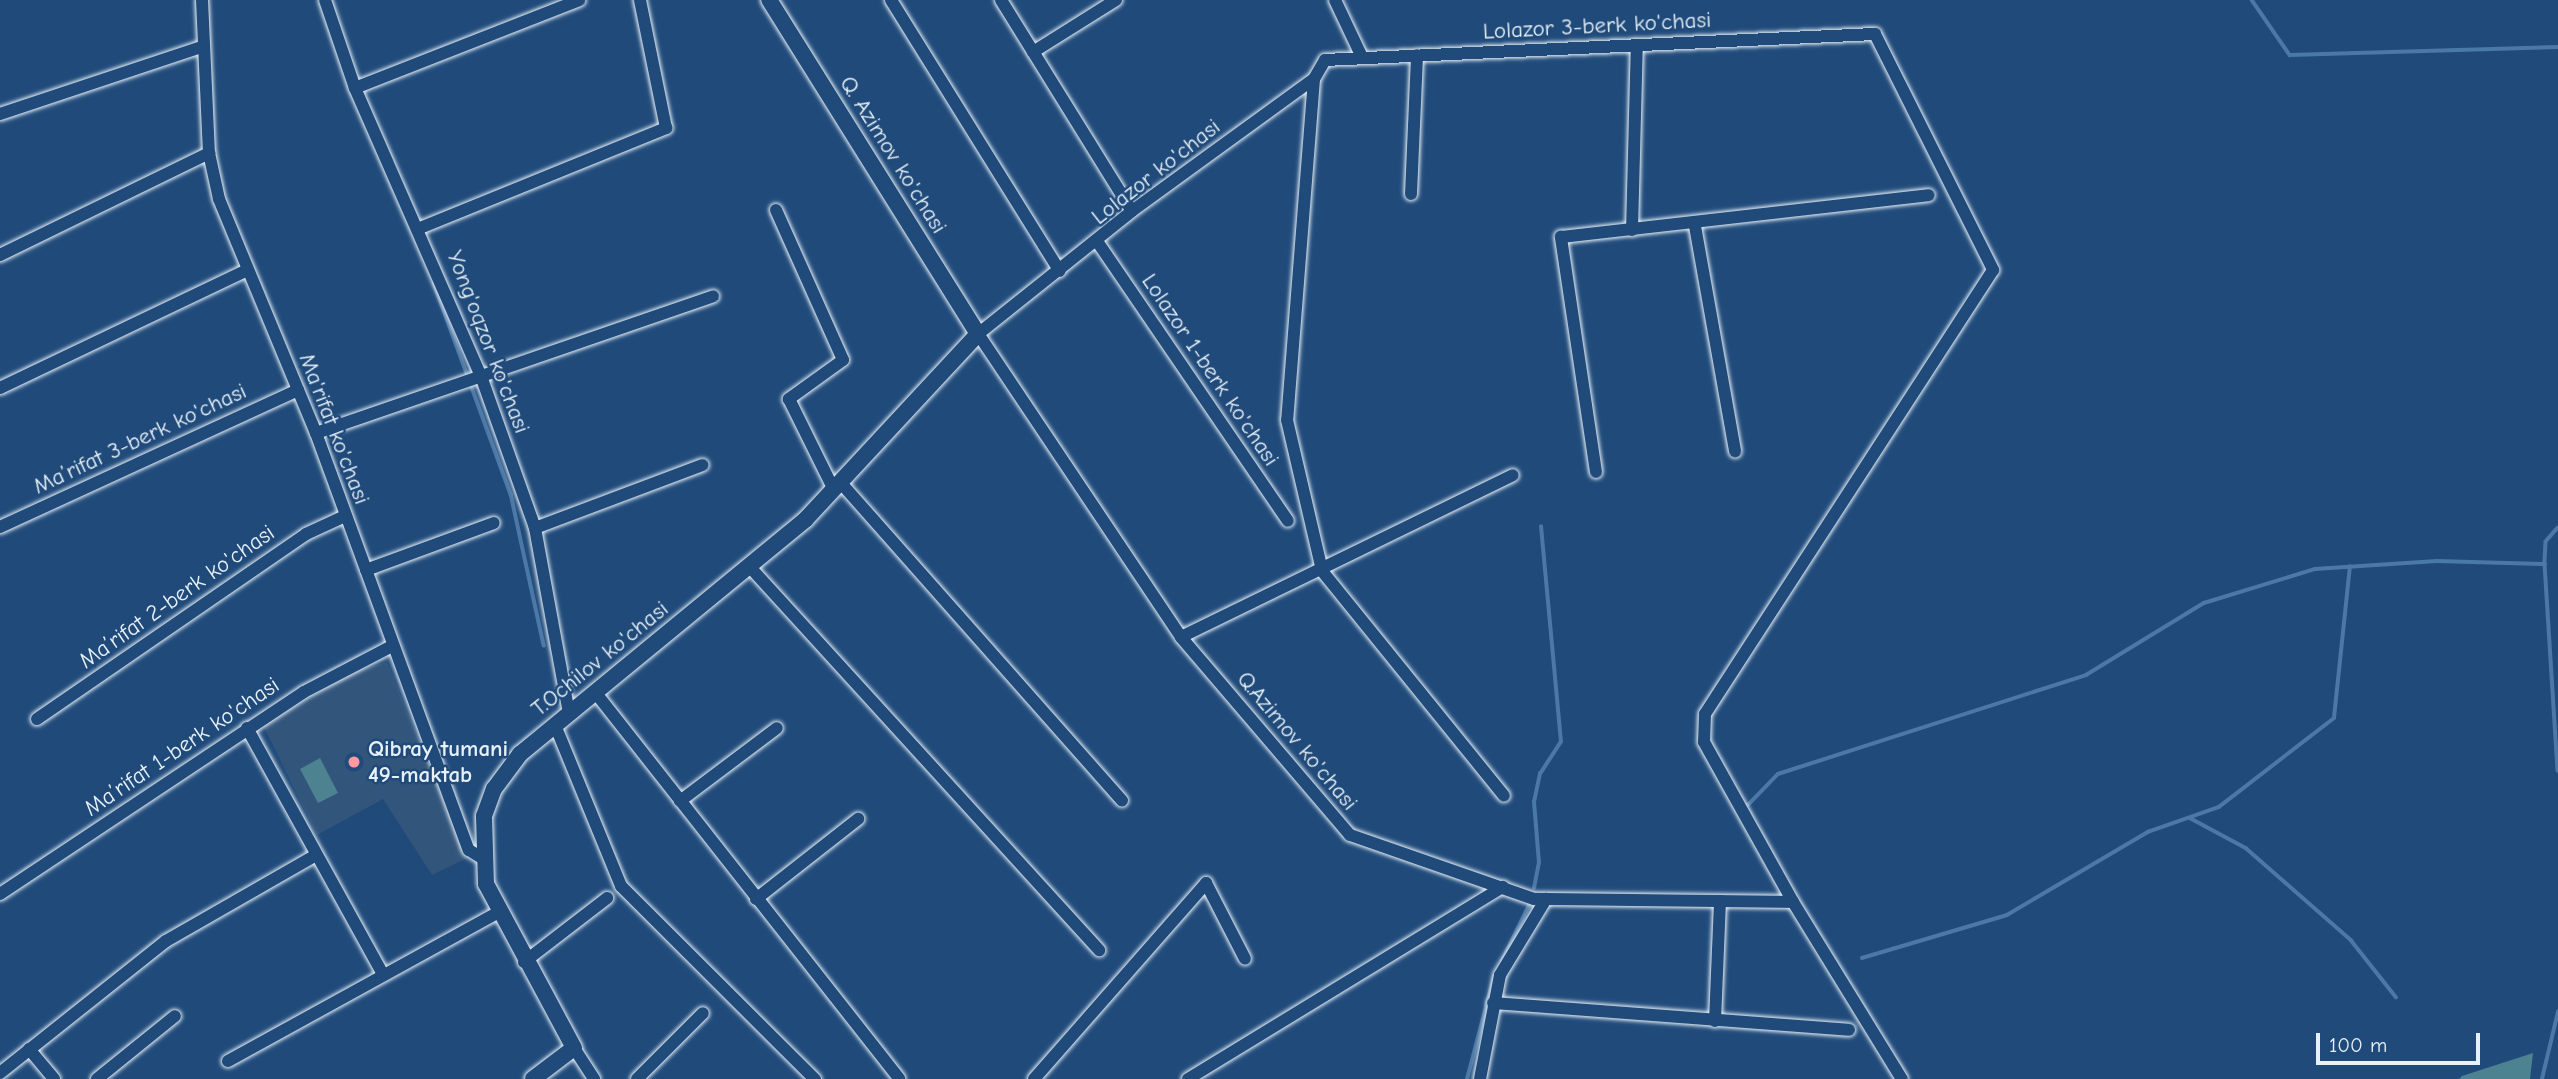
<!DOCTYPE html>
<html>
<head>
<meta charset="utf-8">
<style>
  body { margin:0 }
  #map { position:relative; width:2558px; height:1079px; overflow:hidden; background:#1f4a7a; font-family:"Comic Neue",sans-serif }
  div>[style] { position:absolute }
  [style*='--x'] { left:calc(var(--x)*1px); top:calc(var(--y)*1px); width:calc(var(--w)*1px); rotate:calc(var(--a)*1deg) }
  .built>* { inset:0; background:#32557c }
  .green>* { inset:0; background:#4d8290 }
  .stream>* { height:3.5px; margin:-1.75px; padding:0 1.75px; transform-origin:1.75px; border-radius:1.75px; background:#4b78a6 }
  .roads { filter:drop-shadow(0 0 2px #e8f1f8) drop-shadow(0 0 2px #e8f1f8) }
  .minor>* { height:12px; margin:-6px; padding:0 6px; transform-origin:6px; border-radius:6px; background:#1f4a7a }
  .secondary>* { height:16px; margin:-8px; padding:0 8px; transform-origin:8px; border-radius:8px; background:#1f4a7a }
  .dots>* { width:19px; height:19px; translate:-50% -50%; box-sizing:border-box; border:4px solid #1f4a7a; border-radius:50% }
  span { translate:-50% -50%; white-space:nowrap; text-align:center; line-height:1.15; -webkit-text-stroke:5px #1f4a7a; paint-order:stroke }
  .street-label { font-size:23px; color:#e8f1f8 }
  .poi-label { font-size:23px; color:#e8f1f8; font-weight:700 }
  .left { translate:0 -50%; text-align:left }
  .scale { position:absolute; left:2316px; top:1033px; width:164px; height:32px; box-sizing:border-box; border:4px solid #e8f1f8; border-top:0; padding-left:9px; font-size:21px; line-height:24px; white-space:nowrap; color:#e8f1f8; -webkit-text-stroke:5px #1f4a7a; paint-order:stroke }
</style>
</head>
<body>
<div id="map">
  <div class="built">
    <i style="clip-path:polygon(387px 662px,467px 858px,432px 875px,383px 799px,317px 835px,263px 725px,353px 672px)"></i>
  </div>
  <div class="green">
    <i style="clip-path:polygon(320px 758px,338px 793px,318px 803px,300px 769px)"></i>
    <i style="clip-path:polygon(2533px 1053px,2530px 1079px,2459px 1079px,2462px 1076px)"></i>
  </div>
  <div class="stream">
    <i style="--x:2252;--y:0;--w:67;--a:55.4"></i>
    <i style="--x:2290;--y:55;--w:268;--a:-1.7"></i>
    <i style="--x:434;--y:283;--w:225;--a:70"></i>
    <i style="--x:511;--y:494;--w:155;--a:77.7"></i>
    <i style="--x:2558;--y:528;--w:18;--a:131"></i>
    <i style="--x:2546;--y:542;--w:22;--a:93"></i>
    <i style="--x:2545;--y:564;--w:207;--a:86.4"></i>
    <i style="--x:1748;--y:805;--w:43;--a:-45.9"></i>
    <i style="--x:1778;--y:774;--w:324;--a:-17.8"></i>
    <i style="--x:2086;--y:675;--w:138;--a:-31.4"></i>
    <i style="--x:2204;--y:603;--w:116;--a:-17"></i>
    <i style="--x:2315;--y:569;--w:122;--a:-3.8"></i>
    <i style="--x:2437;--y:561;--w:108;--a:1.6"></i>
    <i style="--x:2190;--y:818;--w:64;--a:28.2"></i>
    <i style="--x:2246;--y:848;--w:140;--a:41.2"></i>
    <i style="--x:2351;--y:940;--w:73;--a:51.7"></i>
    <i style="--x:1534;--y:888;--w:25;--a:-79"></i>
    <i style="--x:1539;--y:863;--w:61;--a:-94.7"></i>
    <i style="--x:1534;--y:802;--w:29;--a:-78"></i>
    <i style="--x:1540;--y:774;--w:38;--a:-57"></i>
    <i style="--x:1561;--y:742;--w:216;--a:-95.3"></i>
    <i style="--x:1862;--y:958;--w:151;--a:-16.5"></i>
    <i style="--x:2007;--y:915;--w:164;--a:-30.5"></i>
    <i style="--x:2148;--y:832;--w:75;--a:-19.4"></i>
    <i style="--x:2219;--y:807;--w:145;--a:-37.7"></i>
    <i style="--x:2334;--y:718;--w:152;--a:-84"></i>
    <i style="--x:1502;--y:961;--w:67;--a:-64.2"></i>
    <i style="--x:1467;--y:1079;--w:106;--a:-75.2"></i>
    <i style="--x:2542;--y:1079;--w:69;--a:-76.6"></i>
  </div>
  <div class="roads">
    <div class="minor">
      <i style="--x:202;--y:0;--w:153;--a:87.4"></i>
      <i style="--x:209;--y:153;--w:47;--a:77.7"></i>
      <i style="--x:219;--y:199;--w:253;--a:67.5"></i>
      <i style="--x:316;--y:433;--w:444;--a:69.9"></i>
      <i style="--x:469;--y:850;--w:15;--a:32"></i>
      <i style="--x:325;--y:0;--w:93;--a:71.2"></i>
      <i style="--x:355;--y:88;--w:318;--a:66.4"></i>
      <i style="--x:482;--y:379;--w:158;--a:70.4"></i>
      <i style="--x:535;--y:528;--w:188;--a:79.6"></i>
      <i style="--x:891;--y:0;--w:319;--a:58.1"></i>
      <i style="--x:1001;--y:0;--w:248;--a:58.2"></i>
      <i style="--x:1335;--y:0;--w:63;--a:64.7"></i>
      <i style="--x:1033;--y:52;--w:98;--a:-32.1"></i>
      <i style="--x:1314;--y:79;--w:342;--a:94.5"></i>
      <i style="--x:1287;--y:420;--w:155;--a:76.9"></i>
      <i style="--x:1322;--y:571;--w:289;--a:51"></i>
      <i style="--x:355;--y:88;--w:241;--a:-21.4"></i>
      <i style="--x:0;--y:114;--w:215;--a:-18.4"></i>
      <i style="--x:1411;--y:194;--w:139;--a:-87.5"></i>
      <i style="--x:776;--y:210;--w:164;--a:65.9"></i>
      <i style="--x:843;--y:360;--w:67;--a:144.2"></i>
      <i style="--x:789;--y:399;--w:102;--a:63.7"></i>
      <i style="--x:1695;--y:226;--w:229;--a:79.9"></i>
      <i style="--x:420;--y:228;--w:266;--a:-22.1"></i>
      <i style="--x:666;--y:128;--w:131;--a:-101.5"></i>
      <i style="--x:1632;--y:230;--w:185;--a:-88.5"></i>
      <i style="--x:1099;--y:244;--w:335;--a:55.7"></i>
      <i style="--x:0;--y:255;--w:233;--a:-26"></i>
      <i style="--x:0;--y:388;--w:274;--a:-25.5"></i>
      <i style="--x:316;--y:433;--w:420;--a:-19"></i>
      <i style="--x:1596;--y:472;--w:238;--a:-98.5"></i>
      <i style="--x:1561;--y:237;--w:370;--a:-6.5"></i>
      <i style="--x:841;--y:483;--w:424;--a:48.5"></i>
      <i style="--x:0;--y:527;--w:328;--a:-24.7"></i>
      <i style="--x:535;--y:528;--w:179;--a:-20.6"></i>
      <i style="--x:749;--y:566;--w:520;--a:47.65"></i>
      <i style="--x:366;--y:570;--w:136;--a:-20.2"></i>
      <i style="--x:1181;--y:637;--w:369;--a:-26"></i>
      <i style="--x:595;--y:692;--w:492;--a:51.8"></i>
      <i style="--x:37;--y:719;--w:326;--a:-34.5"></i>
      <i style="--x:306;--y:534;--w:43;--a:-24.8"></i>
      <i style="--x:555;--y:725;--w:174;--a:67.7"></i>
      <i style="--x:621;--y:886;--w:274;--a:44.9"></i>
      <i style="--x:247;--y:728;--w:280;--a:61.1"></i>
      <i style="--x:680;--y:801;--w:121;--a:-37"></i>
      <i style="--x:0;--y:894;--w:365;--a:-33.6"></i>
      <i style="--x:304;--y:692;--w:99;--a:-27.6"></i>
      <i style="--x:756;--y:899;--w:130;--a:-38.1"></i>
      <i style="--x:1793;--y:902;--w:259;--a:-179.3"></i>
      <i style="--x:1534;--y:899;--w:195;--a:-160.8"></i>
      <i style="--x:1350;--y:835;--w:260;--a:-130.5"></i>
      <i style="--x:1181;--y:637;--w:365;--a:-123.8"></i>
      <i style="--x:978;--y:334;--w:197;--a:-38.6"></i>
      <i style="--x:1132;--y:211;--w:225;--a:-36"></i>
      <i style="--x:1314;--y:79;--w:22;--a:-60"></i>
      <i style="--x:1325;--y:60;--w:551;--a:-2.71"></i>
      <i style="--x:1875;--y:34;--w:264;--a:63.4"></i>
      <i style="--x:1993;--y:270;--w:529;--a:122.97"></i>
      <i style="--x:1705;--y:714;--w:28;--a:92"></i>
      <i style="--x:1704;--y:742;--w:183;--a:60.9"></i>
      <i style="--x:1793;--y:902;--w:208;--a:58.4"></i>
      <i style="--x:524;--y:962;--w:105;--a:-37.6"></i>
      <i style="--x:1493;--y:1003;--w:357;--a:4.3"></i>
      <i style="--x:1715;--y:1021;--w:120;--a:-87.6"></i>
      <i style="--x:574;--y:1048;--w:37;--a:57"></i>
      <i style="--x:29;--y:1049;--w:39;--a:50"></i>
      <i style="--x:228;--y:1061;--w:307;--a:-28.8"></i>
      <i style="--x:0;--y:1073;--w:212;--a:-38.5"></i>
      <i style="--x:166;--y:941;--w:173;--a:-29.8"></i>
      <i style="--x:97;--y:1079;--w:100;--a:-38.9"></i>
      <i style="--x:637;--y:1079;--w:93;--a:-45"></i>
      <i style="--x:1034;--y:1079;--w:261;--a:-48.7"></i>
      <i style="--x:1206;--y:883;--w:85;--a:62.8"></i>
      <i style="--x:1188;--y:1079;--w:369;--a:-31.4"></i>
      <i style="--x:1480;--y:1079;--w:106;--a:-79.1"></i>
      <i style="--x:1500;--y:975;--w:89;--a:-58.8"></i>
    </div>
    <div class="secondary">
      <i style="--x:533;--y:1079;--w:51;--a:-37.1"></i>
      <i style="--x:574;--y:1048;--w:186;--a:-118.2"></i>
      <i style="--x:486;--y:884;--w:68;--a:-91.7"></i>
      <i style="--x:484;--y:816;--w:29;--a:-70"></i>
      <i style="--x:494;--y:789;--w:44;--a:-53.4"></i>
      <i style="--x:520;--y:754;--w:369;--a:-39.4"></i>
      <i style="--x:805;--y:520;--w:254;--a:-47.1"></i>
      <i style="--x:978;--y:334;--w:394;--a:-122"></i>
    </div>
  </div>
  <div class="dots">
    <i style="left:354px;top:762px;background:#ff9aa2"></i>
  </div>
  <div class="street-label">
    <span style="left:1597px;top:26px;rotate:-3deg">Lolazor 3-berk ko'chasi</span>
    <span style="left:893px;top:155px;rotate:58deg">Q. Azimov ko'chasi</span>
    <span style="left:1156px;top:172px;rotate:-38deg">Lolazor ko'chasi</span>
    <span style="left:488px;top:342px;rotate:69deg">Yong'oqzor ko'chasi</span>
    <span style="left:1210px;top:370px;rotate:56deg">Lolazor 1-berk ko'chasi</span>
    <span style="left:334px;top:429px;rotate:69deg">Ma'rifat ko'chasi</span>
    <span style="left:140px;top:439px;rotate:-25deg">Ma’rifat 3-berk ko'chasi</span>
    <span style="left:177px;top:597px;rotate:-35deg">Ma’rifat 2-berk ko'chasi</span>
    <span style="left:600px;top:659px;rotate:-39deg">T.Ochilov ko'chasi</span>
    <span style="left:1297px;top:741px;rotate:50deg">Q.Azimov ko'chasi</span>
    <span style="left:182px;top:747px;rotate:-34deg">Ma’rifat 1-berk ko'chasi</span>
  </div>
  <div class="poi-label">
    <span class="left" style="left:368px;top:762px">Qibray tumani<br>49-maktab</span>
  </div>
  <div class="scale">100 m</div>
</div>
</body>
</html>
